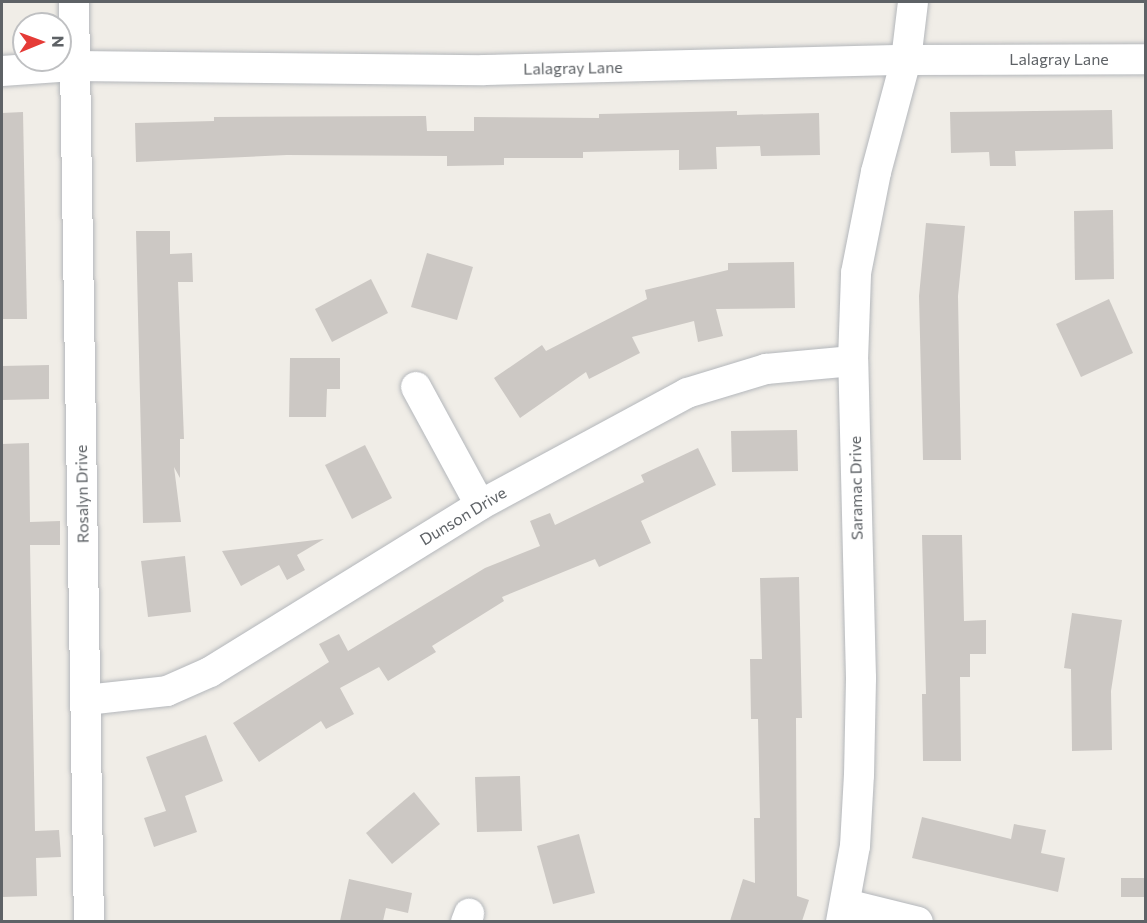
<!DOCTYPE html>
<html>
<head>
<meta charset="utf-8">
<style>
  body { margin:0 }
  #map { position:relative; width:1147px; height:923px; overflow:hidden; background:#f0ede7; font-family:Commissioner,sans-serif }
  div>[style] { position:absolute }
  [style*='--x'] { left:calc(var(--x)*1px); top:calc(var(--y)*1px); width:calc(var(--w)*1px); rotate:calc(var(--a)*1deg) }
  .building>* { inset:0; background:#ccc8c4 }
  .roads { filter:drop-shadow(0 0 2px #b4b7bb) drop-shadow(0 0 2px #b4b7bb) }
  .street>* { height:30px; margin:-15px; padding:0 15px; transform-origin:15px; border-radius:15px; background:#fff }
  span { translate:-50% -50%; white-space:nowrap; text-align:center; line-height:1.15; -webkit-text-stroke:4.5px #fff; paint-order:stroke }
  .street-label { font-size:16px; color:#5e6266 }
  .frame { position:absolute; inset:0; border:3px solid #5e6266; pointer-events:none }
  .north { position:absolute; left:12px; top:12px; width:60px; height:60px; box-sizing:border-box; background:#fff; border:2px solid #bfc0c2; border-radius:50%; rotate:89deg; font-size:16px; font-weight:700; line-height:24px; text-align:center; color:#5e6266 }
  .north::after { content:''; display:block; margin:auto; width:21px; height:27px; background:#e53b37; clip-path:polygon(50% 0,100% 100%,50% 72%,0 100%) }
</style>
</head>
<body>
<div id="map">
  <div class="building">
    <i style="clip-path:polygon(1112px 110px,1113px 149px,1015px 151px,1016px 166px,990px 166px,989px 152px,951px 153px,950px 112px)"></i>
    <i style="clip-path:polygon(737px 111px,737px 115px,819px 113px,820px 155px,761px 156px,760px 146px,716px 147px,717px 169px,679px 170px,679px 150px,583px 152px,583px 158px,504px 158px,504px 165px,447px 166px,447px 156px,287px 155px,136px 162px,135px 123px,214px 121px,214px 117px,426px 116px,427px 131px,474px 131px,474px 117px,599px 118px,599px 114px)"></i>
    <i style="clip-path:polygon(23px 112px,27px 319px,2px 319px,2px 113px)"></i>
    <i style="clip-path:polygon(1113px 210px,1114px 279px,1075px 280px,1074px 211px)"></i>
    <i style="clip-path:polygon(926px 223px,965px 226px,958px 296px,961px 460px,923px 460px,919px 296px)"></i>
    <i style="clip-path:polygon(136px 231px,170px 231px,170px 254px,192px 253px,193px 282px,178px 282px,184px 439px,180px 439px,180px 478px,174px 467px,181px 522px,143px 523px)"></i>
    <i style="clip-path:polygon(427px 253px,473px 267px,457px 320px,411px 307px)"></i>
    <i style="clip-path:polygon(794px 262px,795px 308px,716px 309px,723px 336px,698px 342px,694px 321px,632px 337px,640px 353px,589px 379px,586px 372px,520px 418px,494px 378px,542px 345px,546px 351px,647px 299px,645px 290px,728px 270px,728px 263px)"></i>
    <i style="clip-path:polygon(371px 279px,388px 313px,332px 342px,315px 309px)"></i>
    <i style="clip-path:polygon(1109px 299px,1133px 353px,1081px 377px,1056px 324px)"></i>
    <i style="clip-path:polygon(290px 358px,340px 358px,340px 389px,327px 389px,326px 417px,289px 417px)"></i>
    <i style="clip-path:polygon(49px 365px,49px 399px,2px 400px,2px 366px)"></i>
    <i style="clip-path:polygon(797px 430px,798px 471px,732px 472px,731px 431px)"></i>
    <i style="clip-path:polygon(29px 443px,30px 522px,60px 521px,60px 545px,30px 545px,35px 831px,59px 830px,61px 857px,36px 858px,37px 896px,2px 897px,2px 444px)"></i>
    <i style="clip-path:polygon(365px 445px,392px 498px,352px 519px,325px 465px)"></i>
    <i style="clip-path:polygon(698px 448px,716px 485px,641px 521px,651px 543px,599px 567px,595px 559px,502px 597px,504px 601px,432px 646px,436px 652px,388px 681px,379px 667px,340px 688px,354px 714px,326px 729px,321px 721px,259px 762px,233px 723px,329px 662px,319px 644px,339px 634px,348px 651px,485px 568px,540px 546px,530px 521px,550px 513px,555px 525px,644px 482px,641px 475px)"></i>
    <i style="clip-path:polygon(922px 535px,962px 535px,964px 621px,986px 620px,986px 654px,970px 654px,970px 677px,960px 677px,961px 761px,923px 761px,922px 694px,926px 694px)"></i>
    <i style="clip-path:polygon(324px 539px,297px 555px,305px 570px,287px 580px,279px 565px,241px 586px,222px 551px)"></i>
    <i style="clip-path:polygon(185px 556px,191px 612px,148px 617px,141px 561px)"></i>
    <i style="clip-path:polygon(799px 577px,802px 718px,796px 718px,797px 896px,809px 900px,802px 921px,730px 921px,743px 879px,755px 883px,754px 818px,760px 818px,758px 719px,751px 719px,750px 659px,762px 659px,760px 578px)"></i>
    <i style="clip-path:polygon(1072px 613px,1122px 620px,1111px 691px,1112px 750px,1072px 751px,1071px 669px,1064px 668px)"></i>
    <i style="clip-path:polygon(206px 735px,223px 781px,185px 796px,197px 832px,154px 847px,144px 818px,166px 811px,146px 757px)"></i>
    <i style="clip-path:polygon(520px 776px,522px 831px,477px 832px,475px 777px)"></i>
    <i style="clip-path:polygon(414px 792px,440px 824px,392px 864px,366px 833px)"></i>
    <i style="clip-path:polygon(922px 817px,1011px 839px,1014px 824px,1046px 830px,1041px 853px,1065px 858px,1058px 892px,912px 858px)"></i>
    <i style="clip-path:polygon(579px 834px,595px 893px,553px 904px,537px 846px)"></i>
    <i style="clip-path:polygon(1121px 878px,1146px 878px,1146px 897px,1121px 897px)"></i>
    <i style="clip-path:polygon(349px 879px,412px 893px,408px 913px,386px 908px,383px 921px,340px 921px)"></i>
  </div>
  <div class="roads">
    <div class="street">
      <i style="--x:74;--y:2;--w:920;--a:89.07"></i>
      <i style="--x:2;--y:71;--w:71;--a:-4"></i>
      <i style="--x:73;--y:66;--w:411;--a:0.6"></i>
      <i style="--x:484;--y:70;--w:422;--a:-1.4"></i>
      <i style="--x:906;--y:60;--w:240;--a:-0.2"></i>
      <i style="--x:416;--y:387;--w:134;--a:61.5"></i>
      <i style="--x:86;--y:700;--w:81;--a:-6.3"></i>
      <i style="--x:167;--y:691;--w:47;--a:-23.8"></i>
      <i style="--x:210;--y:672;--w:317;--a:-31.7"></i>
      <i style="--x:480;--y:505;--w:235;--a:-28.4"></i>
      <i style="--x:687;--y:393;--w:83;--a:-16.9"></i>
      <i style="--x:766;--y:369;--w:87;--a:-5.3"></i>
      <i style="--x:846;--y:904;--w:74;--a:14"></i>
      <i style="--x:466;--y:922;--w:9;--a:-69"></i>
      <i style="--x:841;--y:922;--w:77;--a:-79.6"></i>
      <i style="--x:855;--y:846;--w:71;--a:-86.8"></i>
      <i style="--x:859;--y:775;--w:97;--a:-88.8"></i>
      <i style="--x:861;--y:678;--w:317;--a:-91.4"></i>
      <i style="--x:853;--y:361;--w:88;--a:-88"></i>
      <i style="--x:856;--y:273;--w:103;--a:-78.8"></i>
      <i style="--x:876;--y:172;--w:116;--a:-75"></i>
      <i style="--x:906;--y:60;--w:58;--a:-83.1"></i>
    </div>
  </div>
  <div class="street-label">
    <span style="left:1059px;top:59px">Lalagray Lane</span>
    <span style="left:573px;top:68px;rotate:-1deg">Lalagray Lane</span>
    <span style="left:856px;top:488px;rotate:-91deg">Saramac Drive</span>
    <span style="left:82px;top:494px;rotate:-91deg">Rosalyn Drive</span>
    <span style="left:463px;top:516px;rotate:-31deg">Dunson Drive</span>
  </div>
  <div class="frame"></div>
  <div class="north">N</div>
</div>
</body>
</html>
